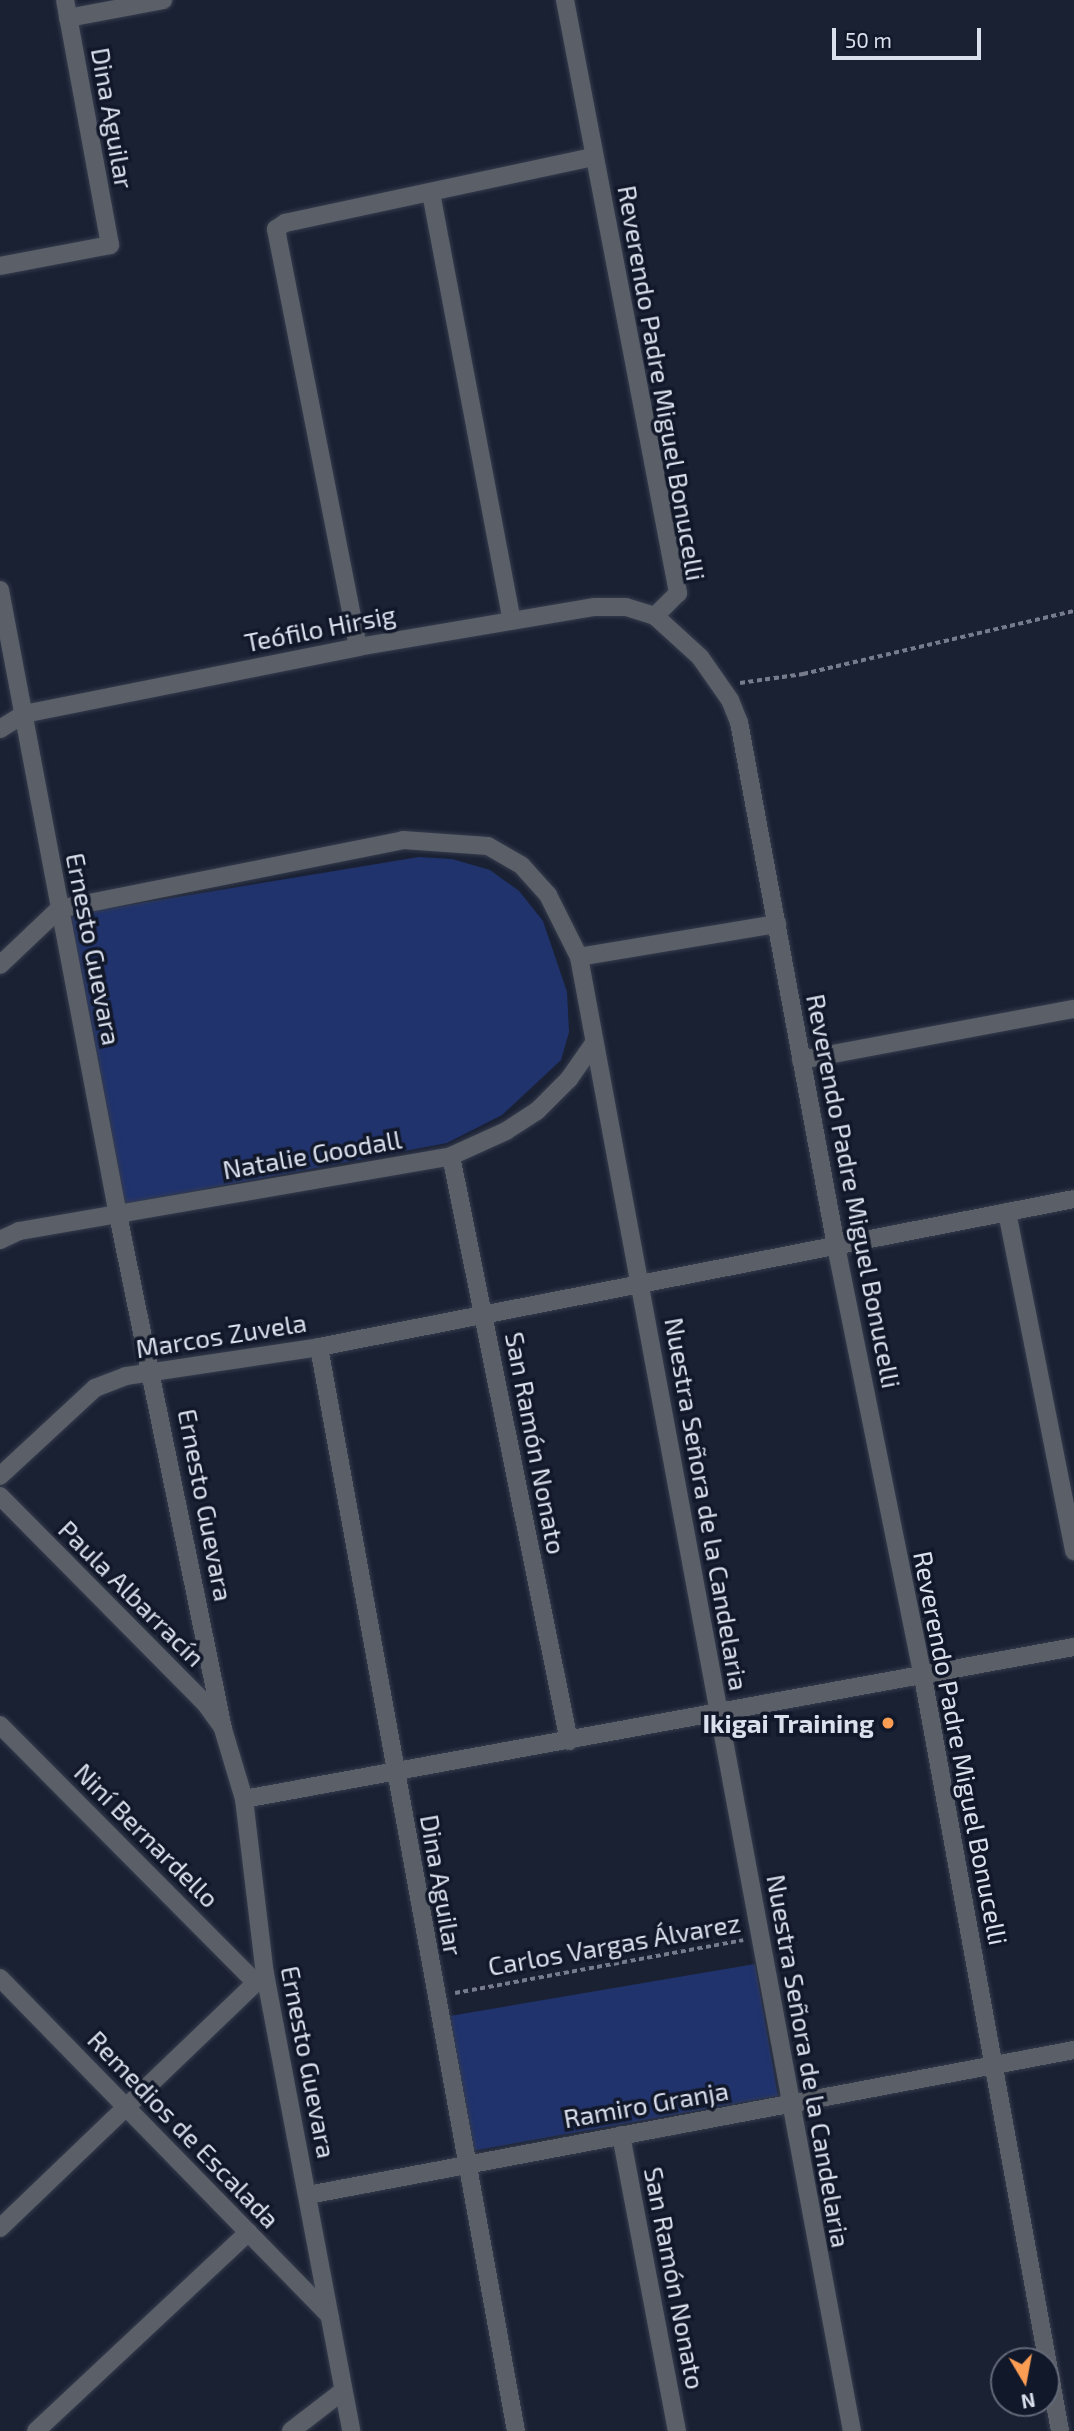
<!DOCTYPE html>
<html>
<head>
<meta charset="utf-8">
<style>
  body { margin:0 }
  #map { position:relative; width:1074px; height:2431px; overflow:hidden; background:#1a2133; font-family:"Exo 2",sans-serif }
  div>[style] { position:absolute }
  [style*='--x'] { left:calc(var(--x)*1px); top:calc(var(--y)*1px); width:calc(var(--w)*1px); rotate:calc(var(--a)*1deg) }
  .green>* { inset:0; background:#21336d }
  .path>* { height:3.5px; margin-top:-1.75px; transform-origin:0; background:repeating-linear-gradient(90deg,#767c8b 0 5px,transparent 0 8.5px) }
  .roads { filter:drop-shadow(0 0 2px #353c4d) drop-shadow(0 0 2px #353c4d) }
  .minor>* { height:18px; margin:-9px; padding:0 9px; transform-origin:9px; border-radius:9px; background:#5b5f68 }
  .dots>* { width:19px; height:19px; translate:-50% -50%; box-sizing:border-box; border:4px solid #111829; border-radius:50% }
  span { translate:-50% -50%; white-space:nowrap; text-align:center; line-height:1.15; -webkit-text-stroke:7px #111829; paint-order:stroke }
  .street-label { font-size:26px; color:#dbe0ed }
  .poi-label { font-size:26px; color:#dbe0ed; font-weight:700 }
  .right { translate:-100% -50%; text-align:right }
  .north { position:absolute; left:990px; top:2347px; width:70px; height:70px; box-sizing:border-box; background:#111829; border:2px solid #626877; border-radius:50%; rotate:170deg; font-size:19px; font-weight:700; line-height:28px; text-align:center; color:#dbe0ed }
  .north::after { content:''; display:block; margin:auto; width:24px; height:32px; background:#fc9d54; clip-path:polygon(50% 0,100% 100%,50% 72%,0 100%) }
  .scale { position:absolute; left:832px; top:28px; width:149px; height:32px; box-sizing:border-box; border:4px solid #dbe0ed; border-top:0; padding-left:9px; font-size:21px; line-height:24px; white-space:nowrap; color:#dbe0ed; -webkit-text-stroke:5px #111829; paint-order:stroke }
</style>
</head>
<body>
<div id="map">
  <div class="green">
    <i style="clip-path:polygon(419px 857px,452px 859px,490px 870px,519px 891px,543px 921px,567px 992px,569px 1032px,561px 1060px,502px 1115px,447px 1143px,121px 1205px,68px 915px)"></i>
    <i style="clip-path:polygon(755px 1964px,778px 2096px,472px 2151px,450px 2016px)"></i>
  </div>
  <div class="path">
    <i style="--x:740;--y:683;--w:64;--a:-8.1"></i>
    <i style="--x:803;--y:674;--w:278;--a:-13.1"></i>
    <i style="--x:455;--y:1993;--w:293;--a:-10.4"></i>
  </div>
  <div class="roads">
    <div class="minor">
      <i style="--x:565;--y:0;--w:604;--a:79.21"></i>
      <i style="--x:678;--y:593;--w:33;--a:135"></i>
      <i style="--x:68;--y:18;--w:97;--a:-10.7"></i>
      <i style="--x:431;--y:193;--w:432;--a:79.3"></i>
      <i style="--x:0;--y:266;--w:112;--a:-10.8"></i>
      <i style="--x:110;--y:245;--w:249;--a:-100.4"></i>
      <i style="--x:0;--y:590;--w:636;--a:79.31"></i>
      <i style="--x:118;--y:1215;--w:525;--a:78.45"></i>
      <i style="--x:223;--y:1729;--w:73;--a:73.3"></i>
      <i style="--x:244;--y:1799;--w:176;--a:83.2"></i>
      <i style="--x:265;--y:1974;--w:465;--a:79.3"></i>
      <i style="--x:358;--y:647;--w:426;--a:-101.1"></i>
      <i style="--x:276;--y:229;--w:11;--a:-34"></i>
      <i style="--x:285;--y:223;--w:316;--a:-12.1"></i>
      <i style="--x:0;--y:729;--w:28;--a:-32"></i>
      <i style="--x:24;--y:714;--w:341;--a:-11.3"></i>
      <i style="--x:358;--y:647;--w:240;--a:-9.6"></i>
      <i style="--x:595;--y:607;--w:31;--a:0"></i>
      <i style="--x:626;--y:607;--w:30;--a:17"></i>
      <i style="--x:655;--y:616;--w:61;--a:42.3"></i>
      <i style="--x:700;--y:657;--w:52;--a:55.1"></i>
      <i style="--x:730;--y:700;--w:24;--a:68"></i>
      <i style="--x:739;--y:722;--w:533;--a:79.51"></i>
      <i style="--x:836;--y:1246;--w:440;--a:78.6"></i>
      <i style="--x:923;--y:1677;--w:766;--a:79.7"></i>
      <i style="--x:579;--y:957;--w:201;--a:-9.5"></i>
      <i style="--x:0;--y:965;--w:81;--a:-43.5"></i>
      <i style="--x:59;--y:909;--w:351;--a:-11.3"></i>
      <i style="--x:403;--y:840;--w:85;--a:4"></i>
      <i style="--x:488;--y:846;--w:39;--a:30"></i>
      <i style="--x:522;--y:866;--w:39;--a:48"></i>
      <i style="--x:548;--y:895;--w:69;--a:63.4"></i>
      <i style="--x:579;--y:957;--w:1499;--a:79.51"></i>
      <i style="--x:801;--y:1060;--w:278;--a:-10.6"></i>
      <i style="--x:451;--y:1156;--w:597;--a:78.6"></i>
      <i style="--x:1007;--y:1212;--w:346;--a:78.8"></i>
      <i style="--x:0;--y:1240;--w:21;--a:-25"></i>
      <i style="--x:19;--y:1231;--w:438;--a:-9.8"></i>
      <i style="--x:451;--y:1156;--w:60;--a:-24.4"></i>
      <i style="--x:506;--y:1131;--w:37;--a:-33"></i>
      <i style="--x:537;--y:1111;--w:45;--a:-45"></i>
      <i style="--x:569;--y:1079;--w:44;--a:-55.2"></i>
      <i style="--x:319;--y:1347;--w:1102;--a:79.7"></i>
      <i style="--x:0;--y:1476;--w:129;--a:-42.8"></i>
      <i style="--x:95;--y:1388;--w:33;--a:-21"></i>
      <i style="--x:126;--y:1376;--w:195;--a:-8.5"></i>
      <i style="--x:319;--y:1347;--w:769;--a:-11.09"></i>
      <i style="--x:0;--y:1496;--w:291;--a:45.3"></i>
      <i style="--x:205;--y:1703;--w:27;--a:54"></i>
      <i style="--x:0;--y:1725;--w:363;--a:45.2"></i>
      <i style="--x:244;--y:1799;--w:844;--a:-10.38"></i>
      <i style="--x:0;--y:1978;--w:472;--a:45.7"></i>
      <i style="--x:621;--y:2135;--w:301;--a:79.3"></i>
      <i style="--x:308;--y:2195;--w:780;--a:-10.72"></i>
      <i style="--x:0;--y:2228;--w:367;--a:-43.8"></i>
      <i style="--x:36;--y:2431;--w:291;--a:-43.1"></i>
      <i style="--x:291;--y:2431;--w:66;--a:-37.6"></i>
    </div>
  </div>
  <div class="dots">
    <i style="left:888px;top:1723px;background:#fc9d54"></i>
  </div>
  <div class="street-label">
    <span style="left:113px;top:118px;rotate:80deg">Dina Aguilar</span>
    <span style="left:662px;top:383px;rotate:80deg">Reverendo Padre Miguel Bonucelli</span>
    <span style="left:320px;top:628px;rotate:-11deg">Teófilo Hirsig</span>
    <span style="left:94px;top:949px;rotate:79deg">Ernesto Guevara</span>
    <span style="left:312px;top:1154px;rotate:-10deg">Natalie Goodall</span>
    <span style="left:854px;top:1191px;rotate:79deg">Reverendo Padre Miguel Bonucelli</span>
    <span style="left:221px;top:1335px;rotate:-9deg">Marcos Zuvela</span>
    <span style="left:536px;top:1443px;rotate:79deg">San Ramón Nonato</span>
    <span style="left:707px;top:1504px;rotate:80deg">Nuestra Señora de la Candelaria</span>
    <span style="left:206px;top:1505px;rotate:79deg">Ernesto Guevara</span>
    <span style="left:132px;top:1593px;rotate:45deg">Paula Albarracín</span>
    <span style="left:961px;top:1748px;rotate:79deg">Reverendo Padre Miguel Bonucelli</span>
    <span style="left:147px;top:1835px;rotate:45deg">Niní Bernardello</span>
    <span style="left:442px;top:1885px;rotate:80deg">Dina Aguilar</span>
    <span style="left:614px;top:1944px;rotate:-10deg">Carlos Vargas Álvarez</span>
    <span style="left:809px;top:2061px;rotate:80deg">Nuestra Señora de la Candelaria</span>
    <span style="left:309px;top:2062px;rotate:79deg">Ernesto Guevara</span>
    <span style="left:646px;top:2104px;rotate:-10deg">Ramiro Granja</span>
    <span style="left:184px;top:2129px;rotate:46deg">Remedios de Escalada</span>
    <span style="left:675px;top:2278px;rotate:79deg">San Ramón Nonato</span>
  </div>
  <div class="poi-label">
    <span class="right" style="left:874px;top:1723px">Ikigai Training</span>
  </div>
  <div class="north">N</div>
  <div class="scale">50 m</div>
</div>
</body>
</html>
